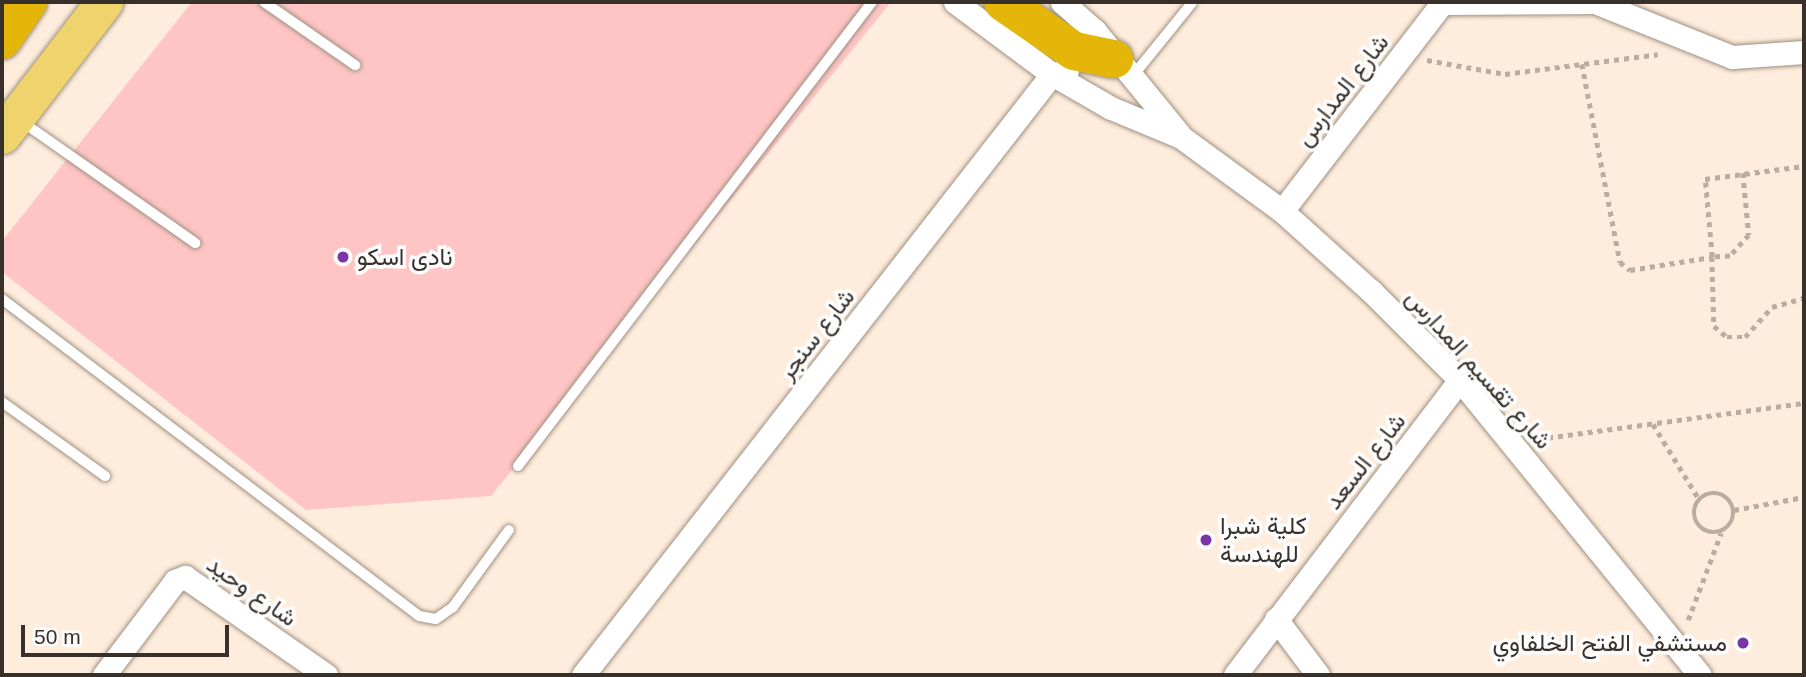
<!DOCTYPE html>
<html>
<head>
<meta charset="utf-8">
<style>
  body { margin:0 }
  #map { position:relative; width:1806px; height:677px; overflow:hidden; background:#feeddc; font-family:Arial,Vazirmatn,sans-serif }
  div>[style] { position:absolute }
  [style*='--x'] { left:calc(var(--x)*1px); top:calc(var(--y)*1px); width:calc(var(--w)*1px); rotate:calc(var(--a)*1deg) }
  .green>* { inset:0; background:#fec5c4 }
  .path>* { height:4.5px; margin-top:-2.25px; transform-origin:0; background:repeating-linear-gradient(90deg,#baac9f 0 5px,transparent 0 10px) }
  .path>.ring { margin:-2.25px; padding:0; box-sizing:content-box; background:none; border:4.5px solid #baac9f; border-radius:50% }
  .roads { filter:drop-shadow(0 0 2px #9f9081) drop-shadow(0 0 2px #9f9081) }
  .lane>* { height:10px; margin:-5px; padding:0 5px; transform-origin:5px; border-radius:5px; background:#fff }
  .street>* { height:23px; margin:-11.5px; padding:0 11.5px; transform-origin:11.5px; border-radius:11.5px; background:#fff }
  .primary>* { height:37px; margin:-18.5px; padding:0 18.5px; transform-origin:18.5px; border-radius:18.5px; background:#efd36c }
  .highway>* { height:38px; margin:-19px; padding:0 19px; transform-origin:19px; border-radius:19px; background:#e5b60a }
  .dots>* { width:19px; height:19px; translate:-50% -50%; box-sizing:border-box; border:4px solid #fdfdfd; border-radius:50% }
  span { translate:-50% -50%; white-space:nowrap; text-align:center; line-height:1.15; -webkit-text-stroke:7px #fdfdfd; paint-order:stroke }
  .street-label { font-size:24px; color:#38312b }
  .poi-label { font-size:24px; color:#38312b }
  .left { translate:0 -50%; text-align:left }
  .right { translate:-100% -50%; text-align:right }
  .frame { position:absolute; inset:0; border:4px solid #38312b; pointer-events:none }
  .scale { position:absolute; left:21px; top:625px; width:208px; height:32px; box-sizing:border-box; border:4px solid #38312b; border-top:0; padding-left:9px; font-size:21px; line-height:24px; white-space:nowrap; color:#38312b; -webkit-text-stroke:5px #fdfdfd; paint-order:stroke }
</style>
</head>
<body>
<div id="map">
  <div class="green">
    <i style="clip-path:polygon(192px 2px,891px 2px,491px 496px,306px 510px,2px 272px,2px 241px)"></i>
  </div>
  <div class="path">
    <i style="--x:1427;--y:60;--w:79;--a:10.2"></i>
    <i style="--x:1505;--y:74;--w:154;--a:-7.4"></i>
    <i style="--x:1582;--y:64;--w:202;--a:79.1"></i>
    <i style="--x:1620;--y:262;--w:13;--a:39"></i>
    <i style="--x:1630;--y:270;--w:83;--a:-9"></i>
    <i style="--x:1712;--y:257;--w:78;--a:-95.1"></i>
    <i style="--x:1705;--y:179;--w:100;--a:-7.5"></i>
    <i style="--x:1743;--y:173;--w:62;--a:84.5"></i>
    <i style="--x:1749;--y:235;--w:28;--a:132"></i>
    <i style="--x:1730;--y:256;--w:18;--a:177"></i>
    <i style="--x:1712;--y:257;--w:69;--a:88.3"></i>
    <i style="--x:1714;--y:326;--w:17;--a:40"></i>
    <i style="--x:1727;--y:337;--w:18;--a:0"></i>
    <i style="--x:1745;--y:337;--w:40;--a:-48"></i>
    <i style="--x:1772;--y:307;--w:33;--a:-16"></i>
    <i style="--x:1653;--y:424;--w:88;--a:58.5"></i>
    <i style="--x:1538;--y:439;--w:268;--a:-7.7"></i>
    <i class="ring" style="left:1694px;top:493px;width:35.5px;height:35.5px"></i>
    <i style="--x:1734;--y:510;--w:71;--a:-10.5"></i>
    <i style="--x:1688;--y:620;--w:93;--a:-69.2"></i>
  </div>
  <div class="roads">
    <div class="lane">
      <i style="--x:264;--y:2;--w:111;--a:34.7"></i>
      <i style="--x:1132;--y:77;--w:95;--a:-51"></i>
      <i style="--x:21;--y:121;--w:213;--a:35"></i>
      <i style="--x:2;--y:299;--w:524;--a:37.24"></i>
      <i style="--x:419;--y:616;--w:17;--a:10"></i>
      <i style="--x:436;--y:619;--w:21;--a:-35"></i>
      <i style="--x:453;--y:607;--w:95;--a:-54"></i>
      <i style="--x:2;--y:402;--w:127;--a:35.7"></i>
      <i style="--x:518;--y:466;--w:584;--a:-52.66"></i>
    </div>
    <div class="street">
      <i style="--x:955;--y:2;--w:121;--a:36.6"></i>
      <i style="--x:1052;--y:74;--w:68;--a:30"></i>
      <i style="--x:1111;--y:108;--w:76;--a:22.5"></i>
      <i style="--x:1181;--y:137;--w:125;--a:36.2"></i>
      <i style="--x:1282;--y:211;--w:120;--a:42"></i>
      <i style="--x:1371;--y:291;--w:126;--a:45"></i>
      <i style="--x:1460;--y:380;--w:380;--a:50.9"></i>
      <i style="--x:1062;--y:2;--w:44;--a:41.3"></i>
      <i style="--x:1095;--y:31;--w:133;--a:50.8"></i>
      <i style="--x:1442;--y:3;--w:153;--a:-0.4"></i>
      <i style="--x:1595;--y:2;--w:148;--a:21.9"></i>
      <i style="--x:1732;--y:57;--w:72;--a:-4"></i>
      <i style="--x:1282;--y:211;--w:264;--a:-52.4"></i>
      <i style="--x:1276;--y:619;--w:70;--a:53.1"></i>
      <i style="--x:104;--y:675;--w:118;--a:-52.9"></i>
      <i style="--x:175;--y:581;--w:11;--a:-22"></i>
      <i style="--x:185;--y:577;--w:172;--a:34.8"></i>
      <i style="--x:583;--y:675;--w:762;--a:-52.03"></i>
      <i style="--x:1052;--y:74;--w:15;--a:-11"></i>
      <i style="--x:1235;--y:675;--w:371;--a:-52.7"></i>
    </div>
    <div class="primary">
      <i style="--x:2;--y:135;--w:168;--a:-52.5"></i>
    </div>
    <div class="highway">
      <i style="--x:1003;--y:2;--w:86;--a:34.6"></i>
      <i style="--x:1074;--y:51;--w:41;--a:11.3"></i>
      <i style="--x:2;--y:40;--w:46;--a:-55.6"></i>
    </div>
  </div>
  <div class="dots">
    <i style="left:343px;top:257px;background:#7b34a7"></i>
    <i style="left:1206px;top:540px;background:#7b34a7"></i>
    <i style="left:1743px;top:643px;background:#7b34a7"></i>
  </div>
  <div class="street-label">
    <span style="left:1342px;top:90px;rotate:-52deg">شارع المدارس</span>
    <span style="left:816px;top:334px;rotate:-52deg">شارع سنجر</span>
    <span style="left:1479px;top:369px;rotate:48deg">شارع تقسيم المدارس</span>
    <span style="left:1365px;top:461px;rotate:-52deg">شارع السعد</span>
    <span style="left:252px;top:591px;rotate:35deg">شارع وحيد</span>
  </div>
  <div class="poi-label">
    <span class="left" style="left:357px;top:257px">نادى اسكو</span>
    <span class="left" style="left:1220px;top:540px">كلية شبرا<br>للهندسة</span>
    <span class="right" style="left:1727px;top:643px">مستشفي الفتح الخلفاوي</span>
  </div>
  <div class="frame"></div>
  <div class="scale">50 m</div>
</div>
</body>
</html>
